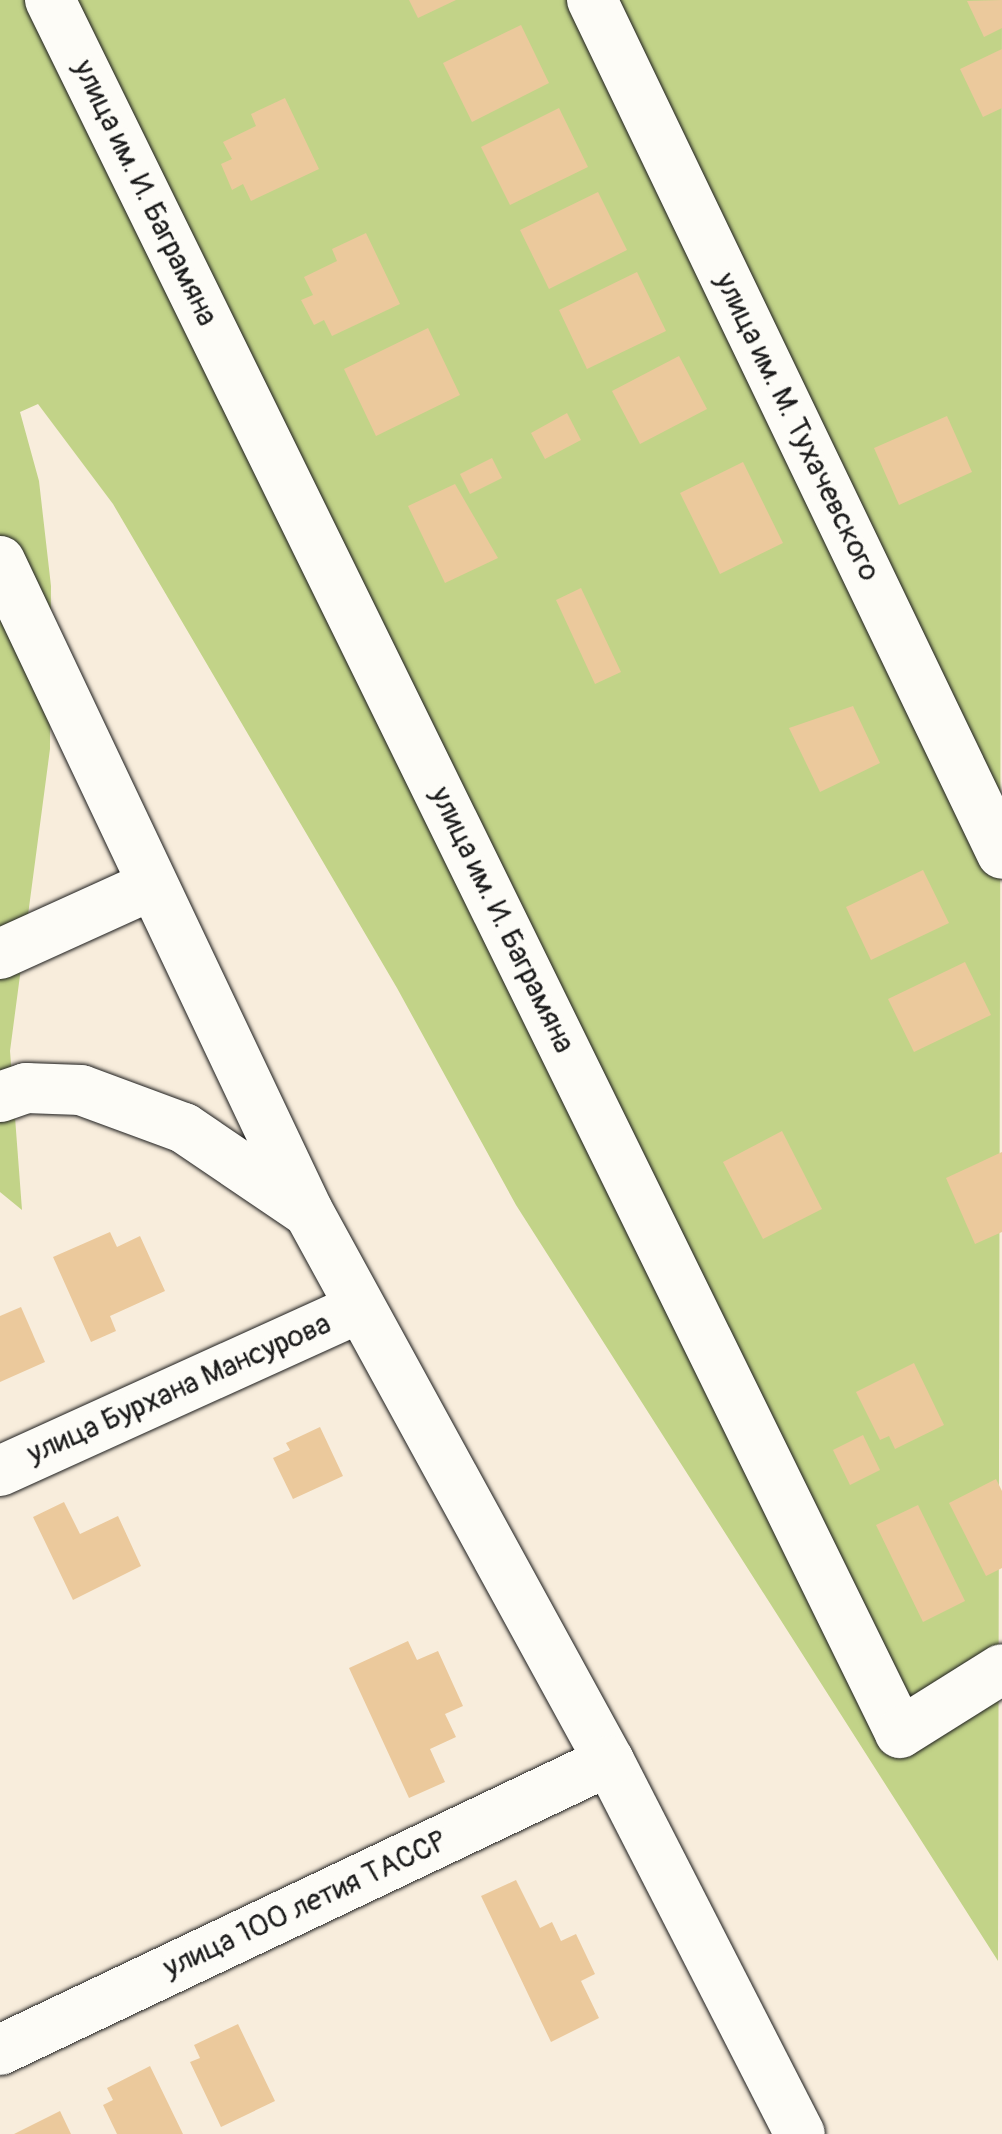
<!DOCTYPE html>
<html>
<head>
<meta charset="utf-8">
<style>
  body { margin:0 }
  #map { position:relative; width:1002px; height:2134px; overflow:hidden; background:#f8eddc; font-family:Pangolin,sans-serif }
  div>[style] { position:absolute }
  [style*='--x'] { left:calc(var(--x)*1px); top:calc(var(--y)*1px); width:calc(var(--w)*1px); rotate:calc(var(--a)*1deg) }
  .green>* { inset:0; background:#c2d388 }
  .building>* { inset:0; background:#ebc99c }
  .roads { filter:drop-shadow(0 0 2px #1c1c1c) drop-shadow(0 0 2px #1c1c1c) }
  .minor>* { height:50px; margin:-25px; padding:0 25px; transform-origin:25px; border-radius:25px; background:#fdfcf7 }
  span { translate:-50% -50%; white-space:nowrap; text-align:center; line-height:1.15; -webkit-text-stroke:10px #fdfcf7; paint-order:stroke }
  .street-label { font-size:30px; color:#1c1c1c }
</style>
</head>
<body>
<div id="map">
  <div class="green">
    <i style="clip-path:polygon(0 0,1002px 0,998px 1961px,516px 1205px,397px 988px,113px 504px,38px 404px,20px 412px,39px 481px,51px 586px,50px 749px,10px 1051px,22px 1210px,0 1192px)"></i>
  </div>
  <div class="building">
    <i style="clip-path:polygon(409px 0,456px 0,418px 18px)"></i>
    <i style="clip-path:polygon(1002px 0,1002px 28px,984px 37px,967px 1px)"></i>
    <i style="clip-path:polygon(521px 25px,549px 83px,472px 122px,443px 63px)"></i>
    <i style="clip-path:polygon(1002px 49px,1002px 108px,983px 117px,960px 69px)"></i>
    <i style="clip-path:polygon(285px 98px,319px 169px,251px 201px,243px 184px,232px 190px,221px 164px,232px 159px,223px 142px,256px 126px,251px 114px)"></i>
    <i style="clip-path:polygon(559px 108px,588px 167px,510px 205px,481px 147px)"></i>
    <i style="clip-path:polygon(598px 192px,627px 250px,549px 289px,520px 230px)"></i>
    <i style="clip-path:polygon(366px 233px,400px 304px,332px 336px,324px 320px,314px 325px,301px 300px,313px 295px,304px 277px,337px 261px,332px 249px)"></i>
    <i style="clip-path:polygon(637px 272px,666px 331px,587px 369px,559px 310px)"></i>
    <i style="clip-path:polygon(428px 328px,460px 395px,376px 436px,344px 369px)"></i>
    <i style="clip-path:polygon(679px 356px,707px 409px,640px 444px,612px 391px)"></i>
    <i style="clip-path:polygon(567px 413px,581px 440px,545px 459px,531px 433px)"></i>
    <i style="clip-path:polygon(947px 416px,972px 472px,899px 505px,874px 448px)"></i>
    <i style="clip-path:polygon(492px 458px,502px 478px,470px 494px,460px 474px)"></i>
    <i style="clip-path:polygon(743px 462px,783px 543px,720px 574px,680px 493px)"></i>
    <i style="clip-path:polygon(455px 484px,498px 558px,445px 583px,408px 506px)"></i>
    <i style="clip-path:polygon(581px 588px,621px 672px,595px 684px,556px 600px)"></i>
    <i style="clip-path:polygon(853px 706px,880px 763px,820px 792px,789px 728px)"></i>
    <i style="clip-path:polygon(923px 870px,949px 923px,871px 960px,846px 907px)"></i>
    <i style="clip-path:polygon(965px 962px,991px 1015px,914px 1052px,888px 999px)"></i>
    <i style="clip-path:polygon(782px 1131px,822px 1209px,763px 1239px,723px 1162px)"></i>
    <i style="clip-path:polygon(1002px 1152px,1002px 1232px,975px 1244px,946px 1178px)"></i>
    <i style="clip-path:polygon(110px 1232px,117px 1247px,140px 1236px,165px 1291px,110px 1316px,116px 1331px,91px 1342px,53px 1257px)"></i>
    <i style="clip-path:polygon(21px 1307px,45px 1362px,0 1382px,0 1316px)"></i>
    <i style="clip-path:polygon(914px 1363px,944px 1425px,895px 1449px,889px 1436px,880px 1440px,856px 1392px)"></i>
    <i style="clip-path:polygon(320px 1427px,343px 1476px,293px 1499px,273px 1458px,290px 1450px,286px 1443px)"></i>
    <i style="clip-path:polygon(863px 1435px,880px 1470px,850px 1485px,833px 1450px)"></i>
    <i style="clip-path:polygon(996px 1479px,1002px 1491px,1002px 1568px,986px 1576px,949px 1503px)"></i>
    <i style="clip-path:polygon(64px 1502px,80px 1534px,118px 1516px,141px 1566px,73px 1600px,33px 1517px)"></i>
    <i style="clip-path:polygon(918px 1505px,965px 1601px,923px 1622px,876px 1525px)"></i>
    <i style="clip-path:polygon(408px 1641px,417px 1660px,438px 1651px,463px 1706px,445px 1714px,456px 1737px,430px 1749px,445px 1782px,409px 1798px,349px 1668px)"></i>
    <i style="clip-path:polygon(516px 1880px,540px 1928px,552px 1922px,561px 1941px,576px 1934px,595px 1974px,581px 1981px,599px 2018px,551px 2042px,481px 1896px)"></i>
    <i style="clip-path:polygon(238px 2024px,275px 2101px,221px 2127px,190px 2062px,200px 2058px,194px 2045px)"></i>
    <i style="clip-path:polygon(150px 2066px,183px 2134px,117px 2134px,103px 2105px,113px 2100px,107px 2088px)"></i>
    <i style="clip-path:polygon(60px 2111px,71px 2134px,14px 2134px)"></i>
  </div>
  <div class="roads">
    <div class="minor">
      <i style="--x:50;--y:0;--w:1930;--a:63.87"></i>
      <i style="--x:900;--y:1733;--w:120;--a:-32.1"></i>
      <i style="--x:592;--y:0;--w:947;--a:64.35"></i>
      <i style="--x:0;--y:561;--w:719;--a:64.65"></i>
      <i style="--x:308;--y:1211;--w:627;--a:61.31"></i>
      <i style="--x:609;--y:1761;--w:419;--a:62.9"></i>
      <i style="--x:0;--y:954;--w:167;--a:-24.4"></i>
      <i style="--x:0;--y:1097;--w:28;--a:-19"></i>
      <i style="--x:26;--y:1088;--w:55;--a:2.1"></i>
      <i style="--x:81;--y:1090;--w:110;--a:20.3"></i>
      <i style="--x:184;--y:1128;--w:148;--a:34.2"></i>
      <i style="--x:0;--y:1471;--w:394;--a:-24.4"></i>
      <i style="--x:0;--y:2050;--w:674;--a:-25.39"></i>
    </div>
  </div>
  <div class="street-label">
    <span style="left:145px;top:193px;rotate:64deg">улица им. И. Баграмяна</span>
    <span style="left:797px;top:427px;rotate:64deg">улица им. М. Тухачевского</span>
    <span style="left:502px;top:920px;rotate:64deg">улица им. И. Баграмяна</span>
    <span style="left:179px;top:1389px;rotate:-24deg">улица Бурхана Мансурова</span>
    <span style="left:305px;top:1905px;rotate:-25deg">улица 100 летия ТАССР</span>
  </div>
</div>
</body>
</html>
